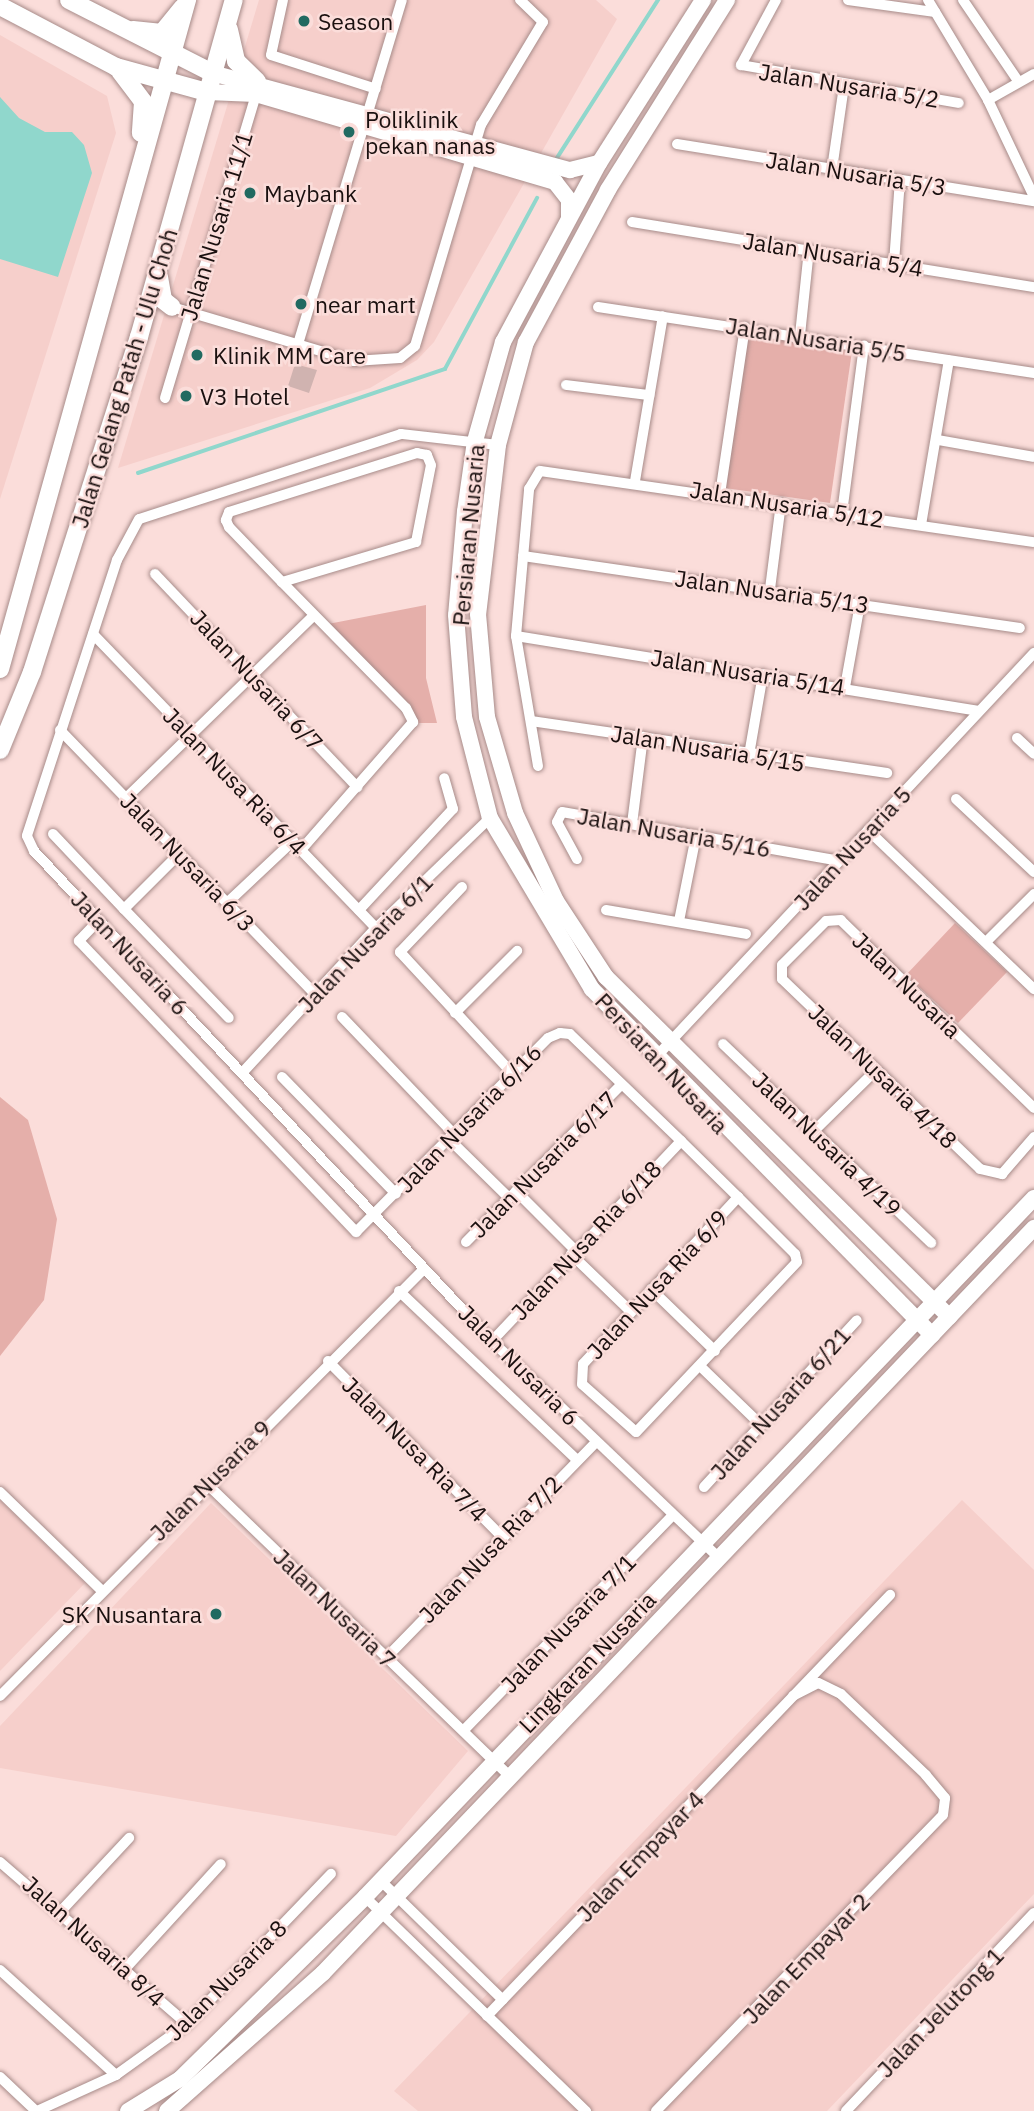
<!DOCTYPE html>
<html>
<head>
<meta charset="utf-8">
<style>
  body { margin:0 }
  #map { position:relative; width:1034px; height:2111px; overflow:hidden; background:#fbddda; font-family:"IBM Plex Sans",sans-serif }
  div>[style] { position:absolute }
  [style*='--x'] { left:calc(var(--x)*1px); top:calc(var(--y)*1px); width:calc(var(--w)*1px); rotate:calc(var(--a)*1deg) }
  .built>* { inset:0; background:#f6cfcb }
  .green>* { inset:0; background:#e5afaa }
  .water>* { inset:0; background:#90d7cc }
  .stream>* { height:3.5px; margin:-1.75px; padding:0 1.75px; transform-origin:1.75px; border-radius:1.75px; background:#90d7cc }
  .building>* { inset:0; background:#d0b3b0 }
  .roads { filter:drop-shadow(0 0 2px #a78b89) drop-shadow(0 0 2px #a78b89) }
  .street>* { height:10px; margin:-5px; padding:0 5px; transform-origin:5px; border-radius:5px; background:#fff }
  .secondary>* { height:16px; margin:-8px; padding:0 8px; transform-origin:8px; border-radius:8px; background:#fff }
  .primary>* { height:18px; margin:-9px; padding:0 9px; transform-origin:9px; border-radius:9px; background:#fff }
  .dots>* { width:19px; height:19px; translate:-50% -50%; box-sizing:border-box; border:4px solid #fbddda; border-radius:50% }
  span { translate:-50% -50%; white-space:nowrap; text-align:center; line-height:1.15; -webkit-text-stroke:5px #fbddda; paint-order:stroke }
  .poi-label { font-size:23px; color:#1a100f }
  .left { translate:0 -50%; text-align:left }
  .right { translate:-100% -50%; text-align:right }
  .street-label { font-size:23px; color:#1a100f }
</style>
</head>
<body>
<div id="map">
  <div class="built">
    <i style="clip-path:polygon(259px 0,596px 0,617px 19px,434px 342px,417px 360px,370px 388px,118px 468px)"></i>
    <i style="clip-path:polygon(0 35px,107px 96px,116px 133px,0 499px)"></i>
    <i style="clip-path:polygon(0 1500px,85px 1583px,0 1671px)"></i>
    <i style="clip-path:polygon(962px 1500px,1034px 1570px,1034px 1894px,827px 2111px,418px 2111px,394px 2091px)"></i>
    <i style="clip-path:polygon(211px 1503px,468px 1751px,396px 1836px,0 1768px,0 1726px)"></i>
  </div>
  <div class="green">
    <i style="clip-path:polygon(747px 335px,852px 351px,830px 503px,725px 488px)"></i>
    <i style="clip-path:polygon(426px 605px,426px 678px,437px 723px,415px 723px,328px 624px)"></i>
    <i style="clip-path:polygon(955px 923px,1007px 972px,958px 1023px,906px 975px)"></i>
    <i style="clip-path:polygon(0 1097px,28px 1120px,57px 1219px,44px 1300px,0 1356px)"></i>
  </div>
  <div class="water">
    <i style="clip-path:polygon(0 97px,19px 118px,45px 132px,72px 132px,84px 145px,92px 173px,58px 277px,0 259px)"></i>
  </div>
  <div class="stream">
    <i style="--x:557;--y:158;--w:188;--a:-57.4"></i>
    <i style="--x:138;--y:473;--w:324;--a:-18.7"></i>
    <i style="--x:445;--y:369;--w:194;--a:-61.7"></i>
  </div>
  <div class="building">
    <i style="clip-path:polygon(295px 364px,317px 370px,309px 393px,288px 386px)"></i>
  </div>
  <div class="roads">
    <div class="street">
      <i style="--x:283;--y:0;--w:56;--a:102.3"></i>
      <i style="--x:271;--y:55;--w:110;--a:17.9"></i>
      <i style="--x:776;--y:0;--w:74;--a:118.3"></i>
      <i style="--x:741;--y:65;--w:221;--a:9.9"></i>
      <i style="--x:848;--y:0;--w:88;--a:7.9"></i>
      <i style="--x:928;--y:0;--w:117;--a:59"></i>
      <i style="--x:988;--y:100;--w:107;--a:64.6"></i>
      <i style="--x:963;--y:0;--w:98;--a:55.8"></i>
      <i style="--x:988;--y:100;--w:53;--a:-29.5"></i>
      <i style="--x:677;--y:144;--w:362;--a:9.1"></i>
      <i style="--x:832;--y:169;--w:84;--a:-81.8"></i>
      <i style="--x:632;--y:222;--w:407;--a:9.2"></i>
      <i style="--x:894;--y:263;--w:83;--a:-85.9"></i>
      <i style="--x:172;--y:307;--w:190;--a:16.5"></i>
      <i style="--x:354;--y:361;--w:46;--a:-3.7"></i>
      <i style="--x:400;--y:358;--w:19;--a:-39"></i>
      <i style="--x:415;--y:346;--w:231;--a:-73.4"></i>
      <i style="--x:481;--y:125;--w:120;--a:-59"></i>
      <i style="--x:543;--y:22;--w:32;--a:-136"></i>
      <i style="--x:598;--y:307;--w:441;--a:8.6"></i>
      <i style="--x:800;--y:335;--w:85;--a:-84"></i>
      <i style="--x:298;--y:344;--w:359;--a:-73.2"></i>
      <i style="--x:566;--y:385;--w:84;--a:6.9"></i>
      <i style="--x:165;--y:398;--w:317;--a:-73.3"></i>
      <i style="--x:938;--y:440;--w:97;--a:10"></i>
      <i style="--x:498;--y:445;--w:98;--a:-173.5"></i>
      <i style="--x:401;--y:434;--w:275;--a:162"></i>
      <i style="--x:139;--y:519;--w:47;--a:118.2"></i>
      <i style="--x:117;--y:560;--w:290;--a:108.1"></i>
      <i style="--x:27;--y:836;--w:17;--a:65"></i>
      <i style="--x:34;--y:851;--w:671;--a:46.93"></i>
      <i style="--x:492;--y:1341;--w:314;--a:43.7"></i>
      <i style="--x:635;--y:481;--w:167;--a:-80.4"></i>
      <i style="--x:720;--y:494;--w:169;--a:-81.5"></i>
      <i style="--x:842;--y:513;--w:169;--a:-82.5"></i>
      <i style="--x:921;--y:525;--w:167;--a:-80.4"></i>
      <i style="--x:523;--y:556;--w:502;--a:8.24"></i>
      <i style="--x:155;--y:574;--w:294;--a:46.5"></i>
      <i style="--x:282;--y:582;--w:140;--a:-16.6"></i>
      <i style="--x:416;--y:542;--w:78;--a:-79"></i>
      <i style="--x:431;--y:465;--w:11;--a:-112"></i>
      <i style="--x:427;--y:455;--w:10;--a:-169"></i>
      <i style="--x:417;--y:453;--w:197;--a:162.6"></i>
      <i style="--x:229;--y:512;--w:9;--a:111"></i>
      <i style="--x:226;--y:520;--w:8;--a:67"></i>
      <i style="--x:229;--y:527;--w:76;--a:46.1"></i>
      <i style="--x:282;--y:582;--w:177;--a:45.5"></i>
      <i style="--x:406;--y:708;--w:16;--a:63"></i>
      <i style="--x:413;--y:722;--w:170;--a:131.2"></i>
      <i style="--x:770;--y:589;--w:87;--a:-82.7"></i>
      <i style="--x:93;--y:634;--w:408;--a:46.1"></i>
      <i style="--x:516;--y:636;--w:469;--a:9.2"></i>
      <i style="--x:845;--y:687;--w:84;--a:-79.8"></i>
      <i style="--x:531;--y:721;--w:360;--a:8.3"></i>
      <i style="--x:60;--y:730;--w:367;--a:46"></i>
      <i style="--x:1017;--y:738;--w:23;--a:43"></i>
      <i style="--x:749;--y:755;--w:82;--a:-80.2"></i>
      <i style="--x:538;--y:766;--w:132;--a:-99.6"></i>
      <i style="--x:516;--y:636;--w:148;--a:-84.9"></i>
      <i style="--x:529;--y:489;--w:21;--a:-59"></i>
      <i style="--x:540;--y:471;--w:499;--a:8.2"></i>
      <i style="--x:126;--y:798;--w:262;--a:-44.2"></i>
      <i style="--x:956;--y:799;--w:107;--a:43.1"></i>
      <i style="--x:632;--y:824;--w:88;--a:-82.8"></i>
      <i style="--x:868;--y:830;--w:230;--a:43.8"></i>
      <i style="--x:53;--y:834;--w:103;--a:46.6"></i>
      <i style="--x:124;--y:909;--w:78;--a:-45"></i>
      <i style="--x:577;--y:859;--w:42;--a:-118.4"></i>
      <i style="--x:557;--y:822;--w:11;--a:-63"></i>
      <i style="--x:562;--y:812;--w:281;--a:10"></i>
      <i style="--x:462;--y:887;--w:90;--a:133.6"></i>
      <i style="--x:400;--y:952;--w:165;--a:47.2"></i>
      <i style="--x:227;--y:903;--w:91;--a:-43.2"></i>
      <i style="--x:124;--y:909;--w:151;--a:46.1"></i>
      <i style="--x:359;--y:910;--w:138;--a:-47.1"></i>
      <i style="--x:453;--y:809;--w:32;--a:-106"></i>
      <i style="--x:606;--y:910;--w:142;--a:9.7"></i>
      <i style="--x:99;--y:920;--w:29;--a:134"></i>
      <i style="--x:79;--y:941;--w:402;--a:46.4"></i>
      <i style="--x:356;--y:1232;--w:273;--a:-45.3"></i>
      <i style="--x:548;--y:1038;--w:13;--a:-23"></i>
      <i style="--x:560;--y:1033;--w:10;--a:6"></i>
      <i style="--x:570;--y:1034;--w:154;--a:43.9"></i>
      <i style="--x:681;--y:1141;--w:80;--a:44.5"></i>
      <i style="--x:738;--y:1197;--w:81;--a:45"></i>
      <i style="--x:795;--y:1254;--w:8;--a:76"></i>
      <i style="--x:797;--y:1262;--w:234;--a:133.4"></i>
      <i style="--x:636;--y:1432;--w:72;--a:-138.4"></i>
      <i style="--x:582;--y:1384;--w:20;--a:-87"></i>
      <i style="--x:583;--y:1364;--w:228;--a:-47.1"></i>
      <i style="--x:679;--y:921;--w:87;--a:-78.7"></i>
      <i style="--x:986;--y:942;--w:68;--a:-45"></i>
      <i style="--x:455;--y:1013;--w:88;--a:-45"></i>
      <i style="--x:342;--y:1017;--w:162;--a:46.3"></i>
      <i style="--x:723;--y:1044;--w:288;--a:43.7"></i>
      <i style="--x:655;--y:1058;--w:555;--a:-46.9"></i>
      <i style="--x:243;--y:1072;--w:196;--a:-47.3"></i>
      <i style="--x:376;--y:928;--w:158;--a:-44"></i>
      <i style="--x:282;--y:1077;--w:163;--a:45.7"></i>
      <i style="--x:1034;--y:1108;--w:269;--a:-135.8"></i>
      <i style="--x:841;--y:920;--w:15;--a:176"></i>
      <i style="--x:826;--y:921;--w:62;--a:135"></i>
      <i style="--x:782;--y:965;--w:14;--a:90"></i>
      <i style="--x:782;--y:979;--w:274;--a:43.8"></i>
      <i style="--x:980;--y:1169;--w:23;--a:13"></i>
      <i style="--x:1002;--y:1174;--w:49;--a:-49.1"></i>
      <i style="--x:814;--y:1131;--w:86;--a:-44.5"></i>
      <i style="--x:449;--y:1139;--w:84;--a:44.5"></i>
      <i style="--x:516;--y:1191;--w:83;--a:45"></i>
      <i style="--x:466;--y:1242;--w:221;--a:-45.4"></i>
      <i style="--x:571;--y:1254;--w:82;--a:44"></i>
      <i style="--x:651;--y:1289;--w:89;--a:44.1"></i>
      <i style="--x:399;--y:1291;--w:245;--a:43.5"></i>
      <i style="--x:492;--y:1341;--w:275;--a:-46.6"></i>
      <i style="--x:328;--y:1361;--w:247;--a:45.3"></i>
      <i style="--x:700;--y:1366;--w:85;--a:44"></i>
      <i style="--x:207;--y:1484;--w:421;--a:44"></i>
      <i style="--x:704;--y:1487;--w:226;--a:-47.5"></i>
      <i style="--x:0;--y:1492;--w:141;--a:44.1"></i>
      <i style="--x:386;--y:1658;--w:301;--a:-45.8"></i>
      <i style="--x:0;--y:1696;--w:602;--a:-45.2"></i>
      <i style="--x:464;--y:1730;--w:298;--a:-45.8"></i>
      <i style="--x:0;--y:1862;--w:247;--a:40.9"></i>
      <i style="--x:381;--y:1881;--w:170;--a:44.3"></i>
      <i style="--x:365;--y:1897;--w:308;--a:44.1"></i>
      <i style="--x:61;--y:1911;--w:100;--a:-47"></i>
      <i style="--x:125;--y:1969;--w:142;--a:-47.6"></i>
      <i style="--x:0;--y:1970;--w:156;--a:42.2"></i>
      <i style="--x:487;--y:2016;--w:583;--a:-46.25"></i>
      <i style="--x:0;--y:2077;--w:50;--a:43.4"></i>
      <i style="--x:37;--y:2111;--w:87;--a:-24.5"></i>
      <i style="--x:116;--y:2075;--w:87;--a:-35.7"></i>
      <i style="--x:187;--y:2024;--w:208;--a:-46.2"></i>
      <i style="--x:656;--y:2111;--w:412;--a:-45.9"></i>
      <i style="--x:943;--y:1815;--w:17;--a:-83"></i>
      <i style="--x:945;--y:1798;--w:30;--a:-130"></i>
      <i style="--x:926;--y:1775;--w:117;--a:-136.4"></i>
      <i style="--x:841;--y:1694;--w:25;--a:-154"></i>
      <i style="--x:818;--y:1683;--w:28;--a:153"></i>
      <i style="--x:846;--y:2111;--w:273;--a:-46.5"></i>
    </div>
    <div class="secondary">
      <i style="--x:703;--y:0;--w:193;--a:122.5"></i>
      <i style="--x:599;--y:163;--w:203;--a:118.2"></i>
      <i style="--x:503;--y:342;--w:103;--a:105.8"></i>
      <i style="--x:475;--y:441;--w:71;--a:98.1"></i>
      <i style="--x:465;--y:511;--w:104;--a:94.9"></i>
      <i style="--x:456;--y:615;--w:102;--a:85.5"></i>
      <i style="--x:464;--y:717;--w:104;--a:75.6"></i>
      <i style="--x:490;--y:818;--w:199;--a:59.2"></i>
      <i style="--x:592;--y:989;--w:485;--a:45.5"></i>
      <i style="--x:727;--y:0;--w:224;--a:122.1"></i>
      <i style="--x:608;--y:190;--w:173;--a:118.3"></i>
      <i style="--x:526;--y:342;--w:107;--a:105.2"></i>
      <i style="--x:498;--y:445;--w:170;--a:96.7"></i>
      <i style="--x:478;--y:614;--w:103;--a:85"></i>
      <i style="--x:487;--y:717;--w:100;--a:73.7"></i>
      <i style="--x:515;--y:813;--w:97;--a:65"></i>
      <i style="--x:556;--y:901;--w:91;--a:56.7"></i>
      <i style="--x:606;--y:977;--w:483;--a:44.7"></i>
      <i style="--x:212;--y:73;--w:371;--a:15.2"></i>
      <i style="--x:570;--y:170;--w:30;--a:-14"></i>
      <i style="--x:207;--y:92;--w:49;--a:2.3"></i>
      <i style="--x:256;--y:94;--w:312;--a:16.4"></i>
      <i style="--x:555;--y:182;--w:23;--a:52"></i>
      <i style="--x:569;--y:200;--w:17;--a:90"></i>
      <i style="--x:128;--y:2111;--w:61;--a:-31.6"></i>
      <i style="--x:180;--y:2079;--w:260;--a:-44.5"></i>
      <i style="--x:365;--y:1897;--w:968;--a:-46.26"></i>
      <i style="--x:167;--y:2111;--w:208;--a:-41.5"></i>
      <i style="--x:323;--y:1973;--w:1030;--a:-46.34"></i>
    </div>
    <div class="primary">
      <i style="--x:69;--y:0;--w:161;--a:27"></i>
      <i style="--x:0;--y:6;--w:131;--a:27.7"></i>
      <i style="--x:116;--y:67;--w:94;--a:15.4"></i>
      <i style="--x:133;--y:30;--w:29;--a:6"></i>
      <i style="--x:162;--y:33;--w:33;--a:-51"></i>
      <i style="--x:229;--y:30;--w:32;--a:77"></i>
      <i style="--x:236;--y:61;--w:29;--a:44"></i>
      <i style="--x:120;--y:71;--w:39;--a:53"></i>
      <i style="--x:143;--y:102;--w:31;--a:94"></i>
      <i style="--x:159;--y:277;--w:23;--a:80"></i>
      <i style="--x:163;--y:300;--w:11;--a:38"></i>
      <i style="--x:0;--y:669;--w:695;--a:-74.38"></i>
      <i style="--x:0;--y:750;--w:84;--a:-67.7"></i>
      <i style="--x:32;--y:672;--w:352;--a:-72.3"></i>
      <i style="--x:139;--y:337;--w:350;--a:-74.3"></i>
    </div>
  </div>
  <div class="dots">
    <i style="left:304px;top:21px;background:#216a61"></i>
    <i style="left:349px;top:132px;background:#216a61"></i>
    <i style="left:250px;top:193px;background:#216a61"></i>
    <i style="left:301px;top:304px;background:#216a61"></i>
    <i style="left:197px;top:355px;background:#216a61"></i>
    <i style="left:186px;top:396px;background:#216a61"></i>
    <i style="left:216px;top:1614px;background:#216a61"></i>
  </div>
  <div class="poi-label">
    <span class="left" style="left:318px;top:21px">Season</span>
    <span class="left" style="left:365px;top:132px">Poliklinik<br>pekan nanas</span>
    <span class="left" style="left:264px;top:193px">Maybank</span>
    <span class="left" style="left:315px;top:304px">near mart</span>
    <span class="left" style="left:213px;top:355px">Klinik MM Care</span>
    <span class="left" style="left:200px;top:396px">V3 Hotel</span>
    <span class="right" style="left:202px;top:1614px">SK Nusantara</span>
  </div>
  <div class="street-label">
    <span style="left:849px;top:85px;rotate:9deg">Jalan Nusaria 5/2</span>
    <span style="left:856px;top:173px;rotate:9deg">Jalan Nusaria 5/3</span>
    <span style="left:216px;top:226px;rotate:-73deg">Jalan Nusaria 11/1</span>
    <span style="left:833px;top:254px;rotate:9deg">Jalan Nusaria 5/4</span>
    <span style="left:816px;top:339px;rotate:9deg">Jalan Nusaria 5/5</span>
    <span style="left:124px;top:378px;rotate:-73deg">Jalan Gelang Patah - Ulu Choh</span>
    <span style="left:787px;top:504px;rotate:9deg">Jalan Nusaria 5/12</span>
    <span style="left:468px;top:535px;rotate:-85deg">Persiaran Nusaria</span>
    <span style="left:772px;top:591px;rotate:8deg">Jalan Nusaria 5/13</span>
    <span style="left:748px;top:672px;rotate:9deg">Jalan Nusaria 5/14</span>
    <span style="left:257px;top:680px;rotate:47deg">Jalan Nusaria 6/7</span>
    <span style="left:708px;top:748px;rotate:9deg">Jalan Nusaria 5/15</span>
    <span style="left:235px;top:781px;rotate:46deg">Jalan Nusa Ria 6/4</span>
    <span style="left:674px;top:832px;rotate:10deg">Jalan Nusaria 5/16</span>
    <span style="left:852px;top:848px;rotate:-47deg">Jalan Nusaria 5</span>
    <span style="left:188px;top:862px;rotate:46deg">Jalan Nusaria 6/3</span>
    <span style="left:365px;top:943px;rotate:-46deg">Jalan Nusaria 6/1</span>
    <span style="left:130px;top:953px;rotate:47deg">Jalan Nusaria 6</span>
    <span style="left:907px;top:985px;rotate:44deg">Jalan Nusaria</span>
    <span style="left:662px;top:1063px;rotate:47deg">Persiaran Nusaria</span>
    <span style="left:883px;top:1076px;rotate:44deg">Jalan Nusaria 4/18</span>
    <span style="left:469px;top:1118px;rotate:-46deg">Jalan Nusaria 6/16</span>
    <span style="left:827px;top:1144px;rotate:44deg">Jalan Nusaria 4/19</span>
    <span style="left:543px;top:1164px;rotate:-45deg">Jalan Nusaria 6/17</span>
    <span style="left:586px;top:1240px;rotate:-47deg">Jalan Nusa Ria 6/18</span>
    <span style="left:657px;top:1284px;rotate:-47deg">Jalan Nusa Ria 6/9</span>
    <span style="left:519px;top:1365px;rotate:45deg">Jalan Nusaria 6</span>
    <span style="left:780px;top:1403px;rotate:-48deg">Jalan Nusaria 6/21</span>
    <span style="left:415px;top:1449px;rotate:45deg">Jalan Nusa Ria 7/4</span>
    <span style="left:210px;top:1480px;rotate:-45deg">Jalan Nusaria 9</span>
    <span style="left:490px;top:1549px;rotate:-46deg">Jalan Nusa Ria 7/2</span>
    <span style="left:335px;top:1608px;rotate:44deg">Jalan Nusaria 7</span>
    <span style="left:568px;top:1623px;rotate:-46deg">Jalan Nusaria 7/1</span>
    <span style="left:587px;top:1662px;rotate:-46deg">Lingkaran Nusaria</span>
    <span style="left:640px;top:1856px;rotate:-46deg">Jalan Empayar 4</span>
    <span style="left:94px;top:1941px;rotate:42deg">Jalan Nusaria 8/4</span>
    <span style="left:806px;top:1958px;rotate:-46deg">Jalan Empayar 2</span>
    <span style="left:226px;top:1980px;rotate:-45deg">Jalan Nusaria 8</span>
    <span style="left:940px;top:2012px;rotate:-46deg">Jalan Jelutong 1</span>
  </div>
</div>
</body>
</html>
